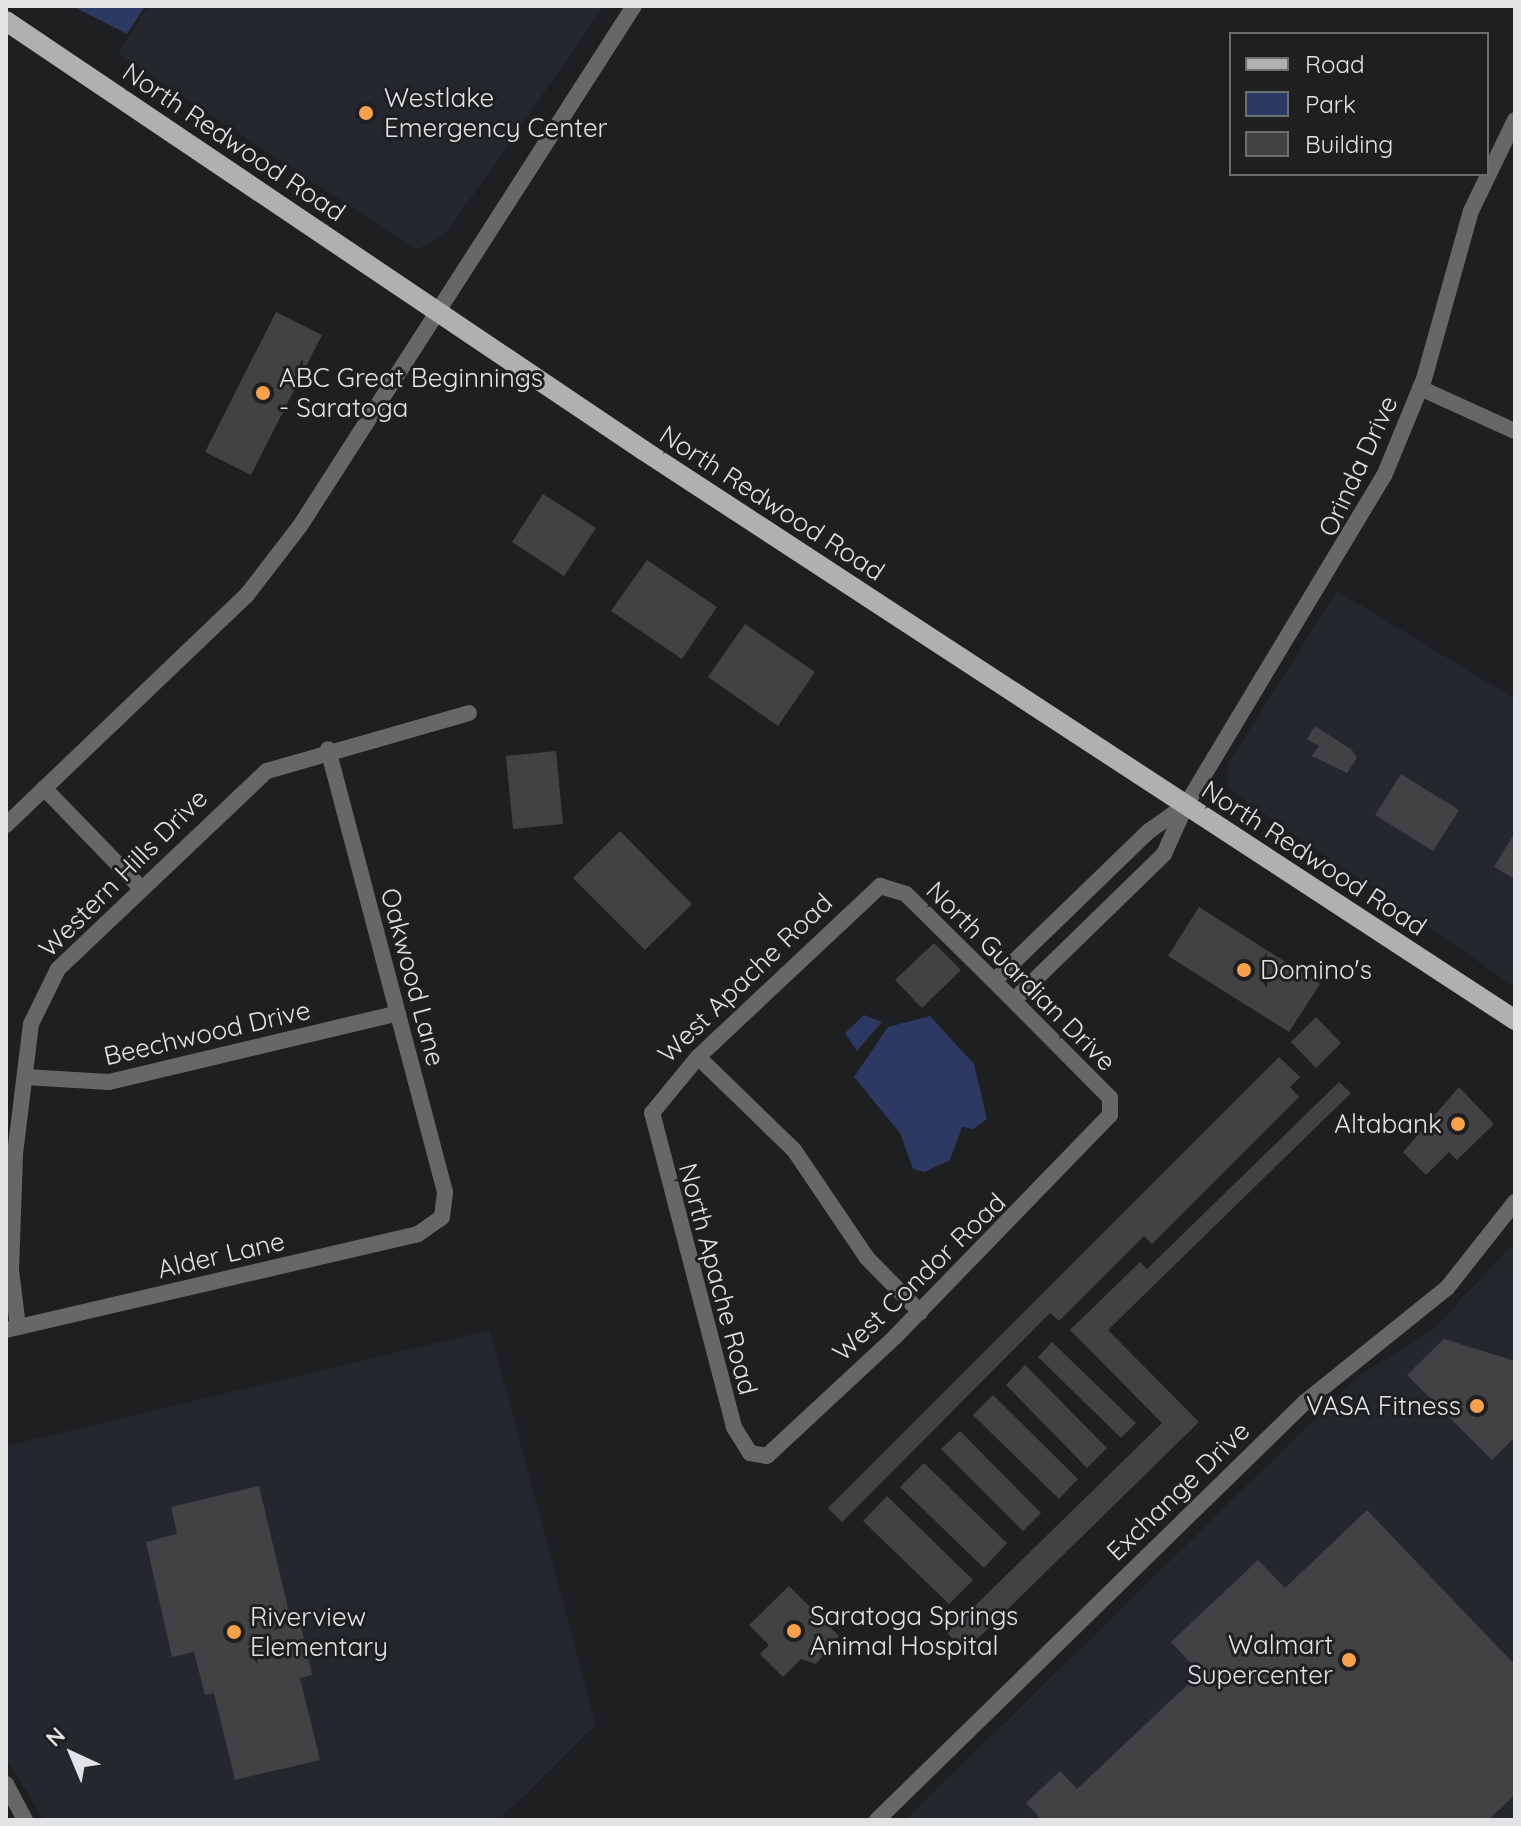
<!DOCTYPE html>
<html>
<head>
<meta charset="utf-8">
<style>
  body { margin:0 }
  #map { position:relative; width:1521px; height:1826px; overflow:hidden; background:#1e1f21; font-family:Quicksand,sans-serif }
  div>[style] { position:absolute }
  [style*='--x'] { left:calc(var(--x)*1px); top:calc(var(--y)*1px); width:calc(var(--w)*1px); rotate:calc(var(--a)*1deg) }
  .built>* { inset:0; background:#24272e }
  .green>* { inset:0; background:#2e3963 }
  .building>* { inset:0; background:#424245 }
  .minor>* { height:16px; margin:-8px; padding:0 8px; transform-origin:8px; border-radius:8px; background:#676768 }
  .tertiary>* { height:16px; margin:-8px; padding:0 8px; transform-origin:8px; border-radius:8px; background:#676768 }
  .primary>* { height:20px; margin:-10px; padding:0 10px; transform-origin:10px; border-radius:10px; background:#b0b0b3 }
  .dots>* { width:22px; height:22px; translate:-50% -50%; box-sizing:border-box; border:4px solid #1e1f21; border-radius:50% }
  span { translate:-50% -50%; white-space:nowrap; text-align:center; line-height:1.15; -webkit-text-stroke:6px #1e1f21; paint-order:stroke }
  .poi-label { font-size:26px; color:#e2e3e4 }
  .left { translate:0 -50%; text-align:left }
  .right { translate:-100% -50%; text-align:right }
  .street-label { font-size:26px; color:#e2e3e4 }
  .frame { position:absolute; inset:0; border:8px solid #e2e3e4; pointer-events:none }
  .legend { position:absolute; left:1229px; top:32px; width:260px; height:144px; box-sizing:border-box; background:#1e1f21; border:2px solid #6c6d6f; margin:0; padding:10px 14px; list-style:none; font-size:24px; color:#e2e3e4 }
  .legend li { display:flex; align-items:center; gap:16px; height:40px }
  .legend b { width:40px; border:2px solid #6c6d6f }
  .north { position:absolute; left:32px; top:1714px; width:80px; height:80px; -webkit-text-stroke:6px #1e1f21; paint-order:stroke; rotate:316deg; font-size:22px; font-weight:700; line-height:32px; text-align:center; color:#e2e3e4 }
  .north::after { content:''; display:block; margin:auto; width:28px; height:36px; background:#e2e3e4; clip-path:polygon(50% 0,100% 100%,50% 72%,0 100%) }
</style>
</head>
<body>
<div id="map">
  <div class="built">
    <i style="clip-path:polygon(148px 6px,604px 6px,445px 235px,416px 250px,118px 54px)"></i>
    <i style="clip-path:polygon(1337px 591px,1515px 699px,1515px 987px,1227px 788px,1228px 764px)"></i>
    <i style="clip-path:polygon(1515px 1242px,1515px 1820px,905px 1820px,1359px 1376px,1435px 1327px)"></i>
    <i style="clip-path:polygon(490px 1330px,596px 1725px,499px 1820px,44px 1820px,6px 1758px,6px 1446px)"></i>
  </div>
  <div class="green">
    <i style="clip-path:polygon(72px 6px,145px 6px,127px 34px)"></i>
    <i style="clip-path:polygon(864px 1015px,882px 1022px,857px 1051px,845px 1033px)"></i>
    <i style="clip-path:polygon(930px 1016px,974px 1064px,987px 1119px,973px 1129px,962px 1127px,950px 1160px,924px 1172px,913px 1169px,900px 1133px,854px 1077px,888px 1027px)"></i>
  </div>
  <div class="building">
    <i style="clip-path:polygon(276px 312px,322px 335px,251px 475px,205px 452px)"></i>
    <i style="clip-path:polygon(543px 494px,596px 528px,564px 576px,512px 542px)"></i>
    <i style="clip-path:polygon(647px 560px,717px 607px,682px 659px,611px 611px)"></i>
    <i style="clip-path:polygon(745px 624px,815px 672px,778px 726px,708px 677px)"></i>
    <i style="clip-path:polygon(1315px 726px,1352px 750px,1357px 758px,1347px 773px,1312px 756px,1319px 746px,1307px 739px)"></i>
    <i style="clip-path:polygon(556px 751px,563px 824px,513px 829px,506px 756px)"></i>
    <i style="clip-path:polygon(1401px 774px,1459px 810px,1433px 851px,1375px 815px)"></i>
    <i style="clip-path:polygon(620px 831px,692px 904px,645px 950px,573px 878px)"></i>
    <i style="clip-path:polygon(1512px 837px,1515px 839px,1515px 879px,1494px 867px)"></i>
    <i style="clip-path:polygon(1199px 907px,1320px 984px,1289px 1032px,1168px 956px)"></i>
    <i style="clip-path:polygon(934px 943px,961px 970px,922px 1008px,895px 980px)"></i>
    <i style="clip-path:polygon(1316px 1017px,1341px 1043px,1316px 1068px,1291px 1042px)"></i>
    <i style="clip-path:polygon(1279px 1057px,1300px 1077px,1290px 1087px,1299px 1097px,1152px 1244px,1144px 1236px,1059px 1321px,1050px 1313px,842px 1522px,828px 1508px)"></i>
    <i style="clip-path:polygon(1339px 1082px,1351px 1093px,1108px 1330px,1199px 1422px,965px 1651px,947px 1633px,1162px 1423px,1070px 1330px,1140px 1262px,1147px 1269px)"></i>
    <i style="clip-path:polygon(1459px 1087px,1494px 1124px,1457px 1160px,1449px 1152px,1426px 1175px,1403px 1152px)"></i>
    <i style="clip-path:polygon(1444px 1339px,1515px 1361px,1515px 1437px,1492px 1460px,1407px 1375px)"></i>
    <i style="clip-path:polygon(1052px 1342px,1136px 1423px,1121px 1438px,1038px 1357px)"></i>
    <i style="clip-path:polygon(1025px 1365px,1107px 1448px,1087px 1468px,1006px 1385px)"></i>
    <i style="clip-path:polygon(993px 1395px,1078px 1479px,1059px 1499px,973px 1415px)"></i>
    <i style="clip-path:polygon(960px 1431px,1041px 1513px,1023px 1531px,941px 1449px)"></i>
    <i style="clip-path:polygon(924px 1463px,1007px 1543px,984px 1568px,900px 1487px)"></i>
    <i style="clip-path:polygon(259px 1486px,289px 1612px,297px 1609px,312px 1675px,300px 1678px,320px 1760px,235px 1780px,214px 1693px,205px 1695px,194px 1652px,172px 1657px,146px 1542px,177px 1534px,171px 1507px)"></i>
    <i style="clip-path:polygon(887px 1496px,973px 1580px,949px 1604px,863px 1521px)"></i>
    <i style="clip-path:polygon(1367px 1510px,1515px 1665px,1515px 1795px,1488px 1820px,1042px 1820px,1026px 1803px,1060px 1771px,1077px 1789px,1200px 1673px,1171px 1642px,1258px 1560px,1285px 1588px)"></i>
    <i style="clip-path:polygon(789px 1586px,839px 1636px,816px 1664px,801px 1659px,783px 1677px,760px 1654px,769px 1645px,749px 1625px)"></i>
  </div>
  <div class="minor">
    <i style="--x:1420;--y:388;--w:104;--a:24.4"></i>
    <i style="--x:44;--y:788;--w:138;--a:45.9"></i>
    <i style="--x:880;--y:886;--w:27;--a:17"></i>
    <i style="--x:906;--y:894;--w:124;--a:44.7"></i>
    <i style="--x:994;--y:981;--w:165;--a:45.2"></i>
    <i style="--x:1110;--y:1098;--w:17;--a:90"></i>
    <i style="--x:1110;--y:1115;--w:308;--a:134.1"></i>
    <i style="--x:896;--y:1336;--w:176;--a:137.1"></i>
    <i style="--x:767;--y:1456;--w:17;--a:-170"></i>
    <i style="--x:750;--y:1453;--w:31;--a:-122"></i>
    <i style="--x:734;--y:1427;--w:325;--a:-104.6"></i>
    <i style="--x:652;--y:1113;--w:72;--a:-50.6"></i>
    <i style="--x:698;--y:1057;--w:250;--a:-43.2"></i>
    <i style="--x:994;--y:981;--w:216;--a:-44.1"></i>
    <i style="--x:1149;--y:831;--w:45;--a:-35.1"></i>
    <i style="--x:1014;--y:1000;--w:209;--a:-44.2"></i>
    <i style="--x:1164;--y:854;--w:54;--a:-65.8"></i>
    <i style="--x:698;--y:1057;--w:134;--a:44.1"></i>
    <i style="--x:794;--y:1150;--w:130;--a:55.9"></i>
    <i style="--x:867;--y:1258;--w:76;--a:45.5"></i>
    <i style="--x:25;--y:1077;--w:84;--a:3.4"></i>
    <i style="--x:109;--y:1082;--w:297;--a:-13.4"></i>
    <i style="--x:18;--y:1327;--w:57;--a:-97"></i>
    <i style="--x:11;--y:1270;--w:116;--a:-88"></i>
    <i style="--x:15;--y:1154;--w:131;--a:-83"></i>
    <i style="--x:31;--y:1024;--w:61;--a:-63.9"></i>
    <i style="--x:58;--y:969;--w:288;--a:-43.5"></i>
    <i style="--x:267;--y:771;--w:210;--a:-16"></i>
    <i style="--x:6;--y:1330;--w:423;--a:-13.1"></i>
    <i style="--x:418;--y:1234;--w:29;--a:-35"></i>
    <i style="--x:442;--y:1217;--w:25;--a:-83"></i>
    <i style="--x:445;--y:1192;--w:458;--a:-104.8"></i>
  </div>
  <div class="tertiary">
    <i style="--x:1186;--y:805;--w:384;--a:-59"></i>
    <i style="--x:1384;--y:476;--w:105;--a:-67.6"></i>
    <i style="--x:1424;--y:379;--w:174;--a:-74.4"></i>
    <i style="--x:1471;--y:211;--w:101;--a:-64.2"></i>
    <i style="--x:6;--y:825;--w:332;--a:-43.7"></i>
    <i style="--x:246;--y:596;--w:88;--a:-52.4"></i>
    <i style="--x:300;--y:526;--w:618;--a:-57.29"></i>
    <i style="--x:6;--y:1784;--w:41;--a:62.2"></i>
    <i style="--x:877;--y:1820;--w:598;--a:-44.32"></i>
    <i style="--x:1305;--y:1402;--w:182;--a:-38.8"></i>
    <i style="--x:1447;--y:1288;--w:110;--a:-51.7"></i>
  </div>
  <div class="primary">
    <i style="--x:6;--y:21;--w:768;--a:33.96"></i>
    <i style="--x:643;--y:450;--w:1042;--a:33.17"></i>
  </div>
  <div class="dots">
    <i style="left:366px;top:113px;background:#f9a04c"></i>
    <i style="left:263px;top:393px;background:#f9a04c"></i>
    <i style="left:1244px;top:970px;background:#f9a04c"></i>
    <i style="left:1458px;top:1124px;background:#f9a04c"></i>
    <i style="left:1477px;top:1406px;background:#f9a04c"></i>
    <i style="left:794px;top:1631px;background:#f9a04c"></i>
    <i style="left:234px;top:1632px;background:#f9a04c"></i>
    <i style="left:1349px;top:1660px;background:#f9a04c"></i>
  </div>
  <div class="poi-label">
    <span class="left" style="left:384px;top:113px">Westlake<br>Emergency Center</span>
    <span class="left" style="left:279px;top:393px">ABC Great Beginnings<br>- Saratoga</span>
    <span class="left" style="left:1260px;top:970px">Domino's</span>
    <span class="right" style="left:1442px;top:1124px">Altabank</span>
    <span class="right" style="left:1461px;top:1406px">VASA Fitness</span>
    <span class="left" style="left:810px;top:1631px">Saratoga Springs<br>Animal Hospital</span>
    <span class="left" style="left:250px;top:1632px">Riverview<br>Elementary</span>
    <span class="right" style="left:1333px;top:1660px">Walmart<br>Supercenter</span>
  </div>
  <div class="street-label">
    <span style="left:234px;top:142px;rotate:34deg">North Redwood Road</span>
    <span style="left:1358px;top:466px;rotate:-65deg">Orinda Drive</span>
    <span style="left:772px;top:503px;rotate:33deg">North Redwood Road</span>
    <span style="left:1314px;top:858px;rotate:33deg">North Redwood Road</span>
    <span style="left:123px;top:873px;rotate:-45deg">Western Hills Drive</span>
    <span style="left:1021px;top:976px;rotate:45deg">North Guardian Drive</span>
    <span style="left:413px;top:977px;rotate:75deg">Oakwood Lane</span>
    <span style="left:745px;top:978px;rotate:-44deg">West Apache Road</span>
    <span style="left:207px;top:1033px;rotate:-13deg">Beechwood Drive</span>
    <span style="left:221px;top:1255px;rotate:-13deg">Alder Lane</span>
    <span style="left:919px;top:1277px;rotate:-44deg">West Condor Road</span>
    <span style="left:718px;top:1279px;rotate:75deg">North Apache Road</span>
    <span style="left:1178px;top:1491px;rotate:-44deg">Exchange Drive</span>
  </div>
  <div class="frame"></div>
  <ul class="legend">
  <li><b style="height:10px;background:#b0b0b3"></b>Road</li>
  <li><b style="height:22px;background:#2e3963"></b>Park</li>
  <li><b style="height:22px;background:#424245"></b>Building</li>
  </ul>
  <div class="north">N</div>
</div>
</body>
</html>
